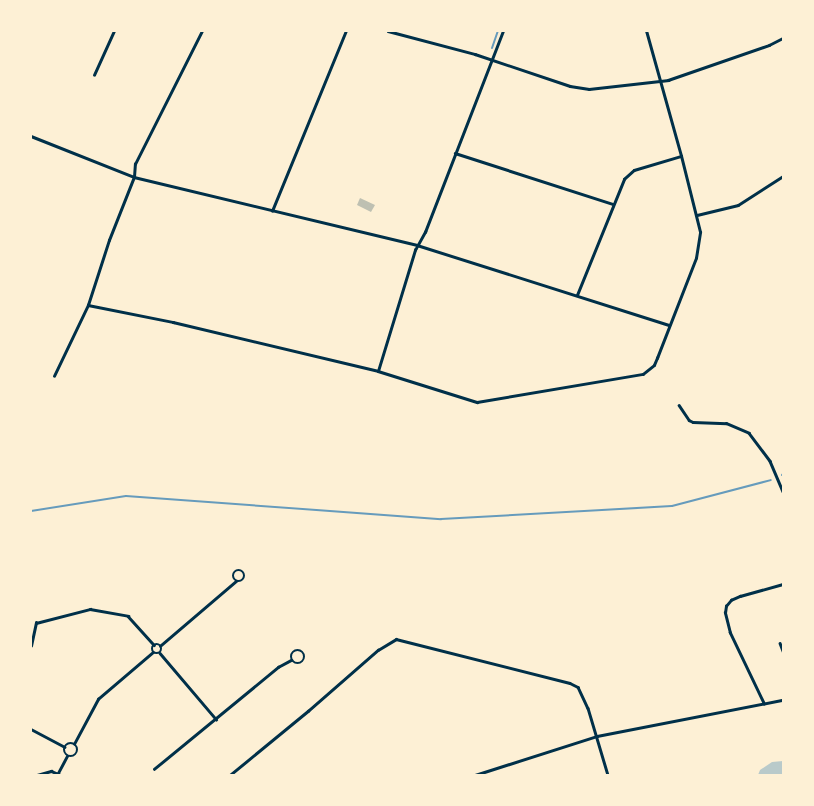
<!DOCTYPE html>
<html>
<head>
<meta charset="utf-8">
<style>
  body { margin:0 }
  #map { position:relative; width:814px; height:806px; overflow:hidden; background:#fdf0d5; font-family:"PT Sans",sans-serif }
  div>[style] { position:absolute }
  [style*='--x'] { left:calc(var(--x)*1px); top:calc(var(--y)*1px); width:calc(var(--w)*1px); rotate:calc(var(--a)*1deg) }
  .green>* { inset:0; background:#b9caca }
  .stream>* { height:2px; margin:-1px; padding:0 1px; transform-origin:1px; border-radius:1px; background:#669bbc }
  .building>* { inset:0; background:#bec0b2 }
  .minor>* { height:2.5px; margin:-1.25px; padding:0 1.25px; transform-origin:1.25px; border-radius:1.25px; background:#003049 }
  .minor>.ring { margin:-1.25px; padding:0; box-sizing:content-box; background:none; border:2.5px solid #003049; border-radius:50% }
  span { translate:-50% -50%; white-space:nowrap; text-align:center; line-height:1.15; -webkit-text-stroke:4px #fdf0d5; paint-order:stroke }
  .frame { position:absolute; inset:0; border:32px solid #fdf0d5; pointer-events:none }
</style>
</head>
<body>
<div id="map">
  <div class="green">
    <i style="clip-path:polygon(783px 761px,783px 775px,758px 775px,760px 770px,772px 762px)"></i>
  </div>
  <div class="stream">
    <i style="--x:492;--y:48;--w:18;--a:-71"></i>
    <i style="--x:782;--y:475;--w:1;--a:-45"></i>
    <i style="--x:31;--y:511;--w:96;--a:-9"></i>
    <i style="--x:126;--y:496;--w:316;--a:4.2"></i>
    <i style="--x:441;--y:519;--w:231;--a:-3.2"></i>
    <i style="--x:672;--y:506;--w:102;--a:-14.7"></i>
  </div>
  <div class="building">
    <i style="clip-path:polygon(360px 198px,375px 205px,371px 212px,357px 205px)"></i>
  </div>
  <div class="minor">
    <i style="--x:388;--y:31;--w:90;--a:14.8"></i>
    <i style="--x:475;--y:54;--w:100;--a:18.6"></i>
    <i style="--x:570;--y:86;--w:19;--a:9"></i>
    <i style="--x:589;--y:89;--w:80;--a:-6.5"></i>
    <i style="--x:668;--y:80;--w:107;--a:-19.1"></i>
    <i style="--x:769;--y:45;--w:16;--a:-27"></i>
    <i style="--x:94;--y:75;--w:48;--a:-65.6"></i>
    <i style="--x:31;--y:136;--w:111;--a:21.7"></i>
    <i style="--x:134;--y:177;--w:291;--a:13.5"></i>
    <i style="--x:417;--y:245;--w:264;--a:17.6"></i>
    <i style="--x:455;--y:153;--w:166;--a:17.9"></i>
    <i style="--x:272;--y:211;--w:195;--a:-67.7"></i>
    <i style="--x:697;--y:215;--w:42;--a:-13.7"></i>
    <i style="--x:738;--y:205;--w:54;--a:-32.8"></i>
    <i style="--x:577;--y:295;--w:125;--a:-67.9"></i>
    <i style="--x:624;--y:179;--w:13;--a:-42"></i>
    <i style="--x:634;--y:170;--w:49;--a:-16.6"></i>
    <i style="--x:88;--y:305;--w:87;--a:11.3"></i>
    <i style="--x:173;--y:322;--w:211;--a:13.4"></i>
    <i style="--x:378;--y:371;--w:104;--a:17.4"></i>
    <i style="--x:477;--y:402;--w:168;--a:-9.6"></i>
    <i style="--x:643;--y:374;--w:14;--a:-39"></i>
    <i style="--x:654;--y:365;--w:8;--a:-67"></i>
    <i style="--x:657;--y:358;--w:107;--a:-68.7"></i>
    <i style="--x:696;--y:258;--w:26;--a:-81"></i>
    <i style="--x:700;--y:232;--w:78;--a:-104"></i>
    <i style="--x:681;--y:156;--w:130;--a:-105.6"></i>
    <i style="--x:378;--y:371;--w:127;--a:-73"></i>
    <i style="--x:415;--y:250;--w:21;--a:-61"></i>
    <i style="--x:425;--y:232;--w:216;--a:-68.8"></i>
    <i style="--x:54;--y:376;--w:79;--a:-64.4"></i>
    <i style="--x:88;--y:305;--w:68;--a:-72.1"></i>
    <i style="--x:109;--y:240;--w:68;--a:-68.4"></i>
    <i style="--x:134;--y:177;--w:13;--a:-86"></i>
    <i style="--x:135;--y:164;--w:149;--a:-63.3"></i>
    <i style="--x:679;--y:405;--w:18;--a:56"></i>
    <i style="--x:689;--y:420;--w:4;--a:27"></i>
    <i style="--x:693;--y:422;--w:33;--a:2"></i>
    <i style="--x:726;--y:423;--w:25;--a:23"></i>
    <i style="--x:749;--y:433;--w:35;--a:53"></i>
    <i style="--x:770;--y:461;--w:33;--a:67"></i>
    <i class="ring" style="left:233px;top:570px;width:9.5px;height:9.5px"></i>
    <i style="--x:780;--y:643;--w:9;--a:69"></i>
    <i class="ring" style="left:152px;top:644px;width:7.5px;height:7.5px"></i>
    <i style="--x:31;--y:646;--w:24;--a:-78"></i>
    <i style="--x:36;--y:623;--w:56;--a:-14.5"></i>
    <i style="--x:90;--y:609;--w:39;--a:10"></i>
    <i style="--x:128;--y:616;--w:39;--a:48"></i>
    <i style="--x:160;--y:646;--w:100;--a:-40.5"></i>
    <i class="ring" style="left:291px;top:650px;width:11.5px;height:11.5px"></i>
    <i style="--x:160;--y:653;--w:87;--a:49.7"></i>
    <i style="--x:764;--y:704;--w:79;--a:-115.6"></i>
    <i style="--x:730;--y:633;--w:21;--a:-104"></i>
    <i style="--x:725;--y:613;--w:7;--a:-82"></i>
    <i style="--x:726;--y:606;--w:8;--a:-50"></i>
    <i style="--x:731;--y:600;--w:10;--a:-24"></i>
    <i style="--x:740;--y:596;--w:45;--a:-15.6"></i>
    <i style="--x:31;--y:729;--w:38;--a:28"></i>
    <i class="ring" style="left:64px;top:743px;width:11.5px;height:11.5px"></i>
    <i style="--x:74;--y:744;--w:51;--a:-61.9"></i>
    <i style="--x:98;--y:699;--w:72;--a:-40.5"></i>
    <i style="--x:154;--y:769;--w:161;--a:-39.4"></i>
    <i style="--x:278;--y:667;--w:15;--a:-28"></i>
    <i style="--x:58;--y:773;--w:19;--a:-62"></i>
    <i style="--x:37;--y:775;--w:15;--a:-16"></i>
    <i style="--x:51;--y:771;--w:11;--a:22"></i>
    <i style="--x:230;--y:775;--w:101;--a:-39.4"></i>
    <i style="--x:308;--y:711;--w:93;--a:-41.1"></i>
    <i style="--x:378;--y:650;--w:21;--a:-31"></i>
    <i style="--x:396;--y:639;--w:179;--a:14.2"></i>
    <i style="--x:570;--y:683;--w:9;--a:27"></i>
    <i style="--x:578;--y:687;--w:23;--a:65"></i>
    <i style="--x:588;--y:708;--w:70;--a:73.4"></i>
    <i style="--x:475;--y:775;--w:128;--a:-17.7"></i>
    <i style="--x:597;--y:736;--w:189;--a:-11"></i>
  </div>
  <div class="frame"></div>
</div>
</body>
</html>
